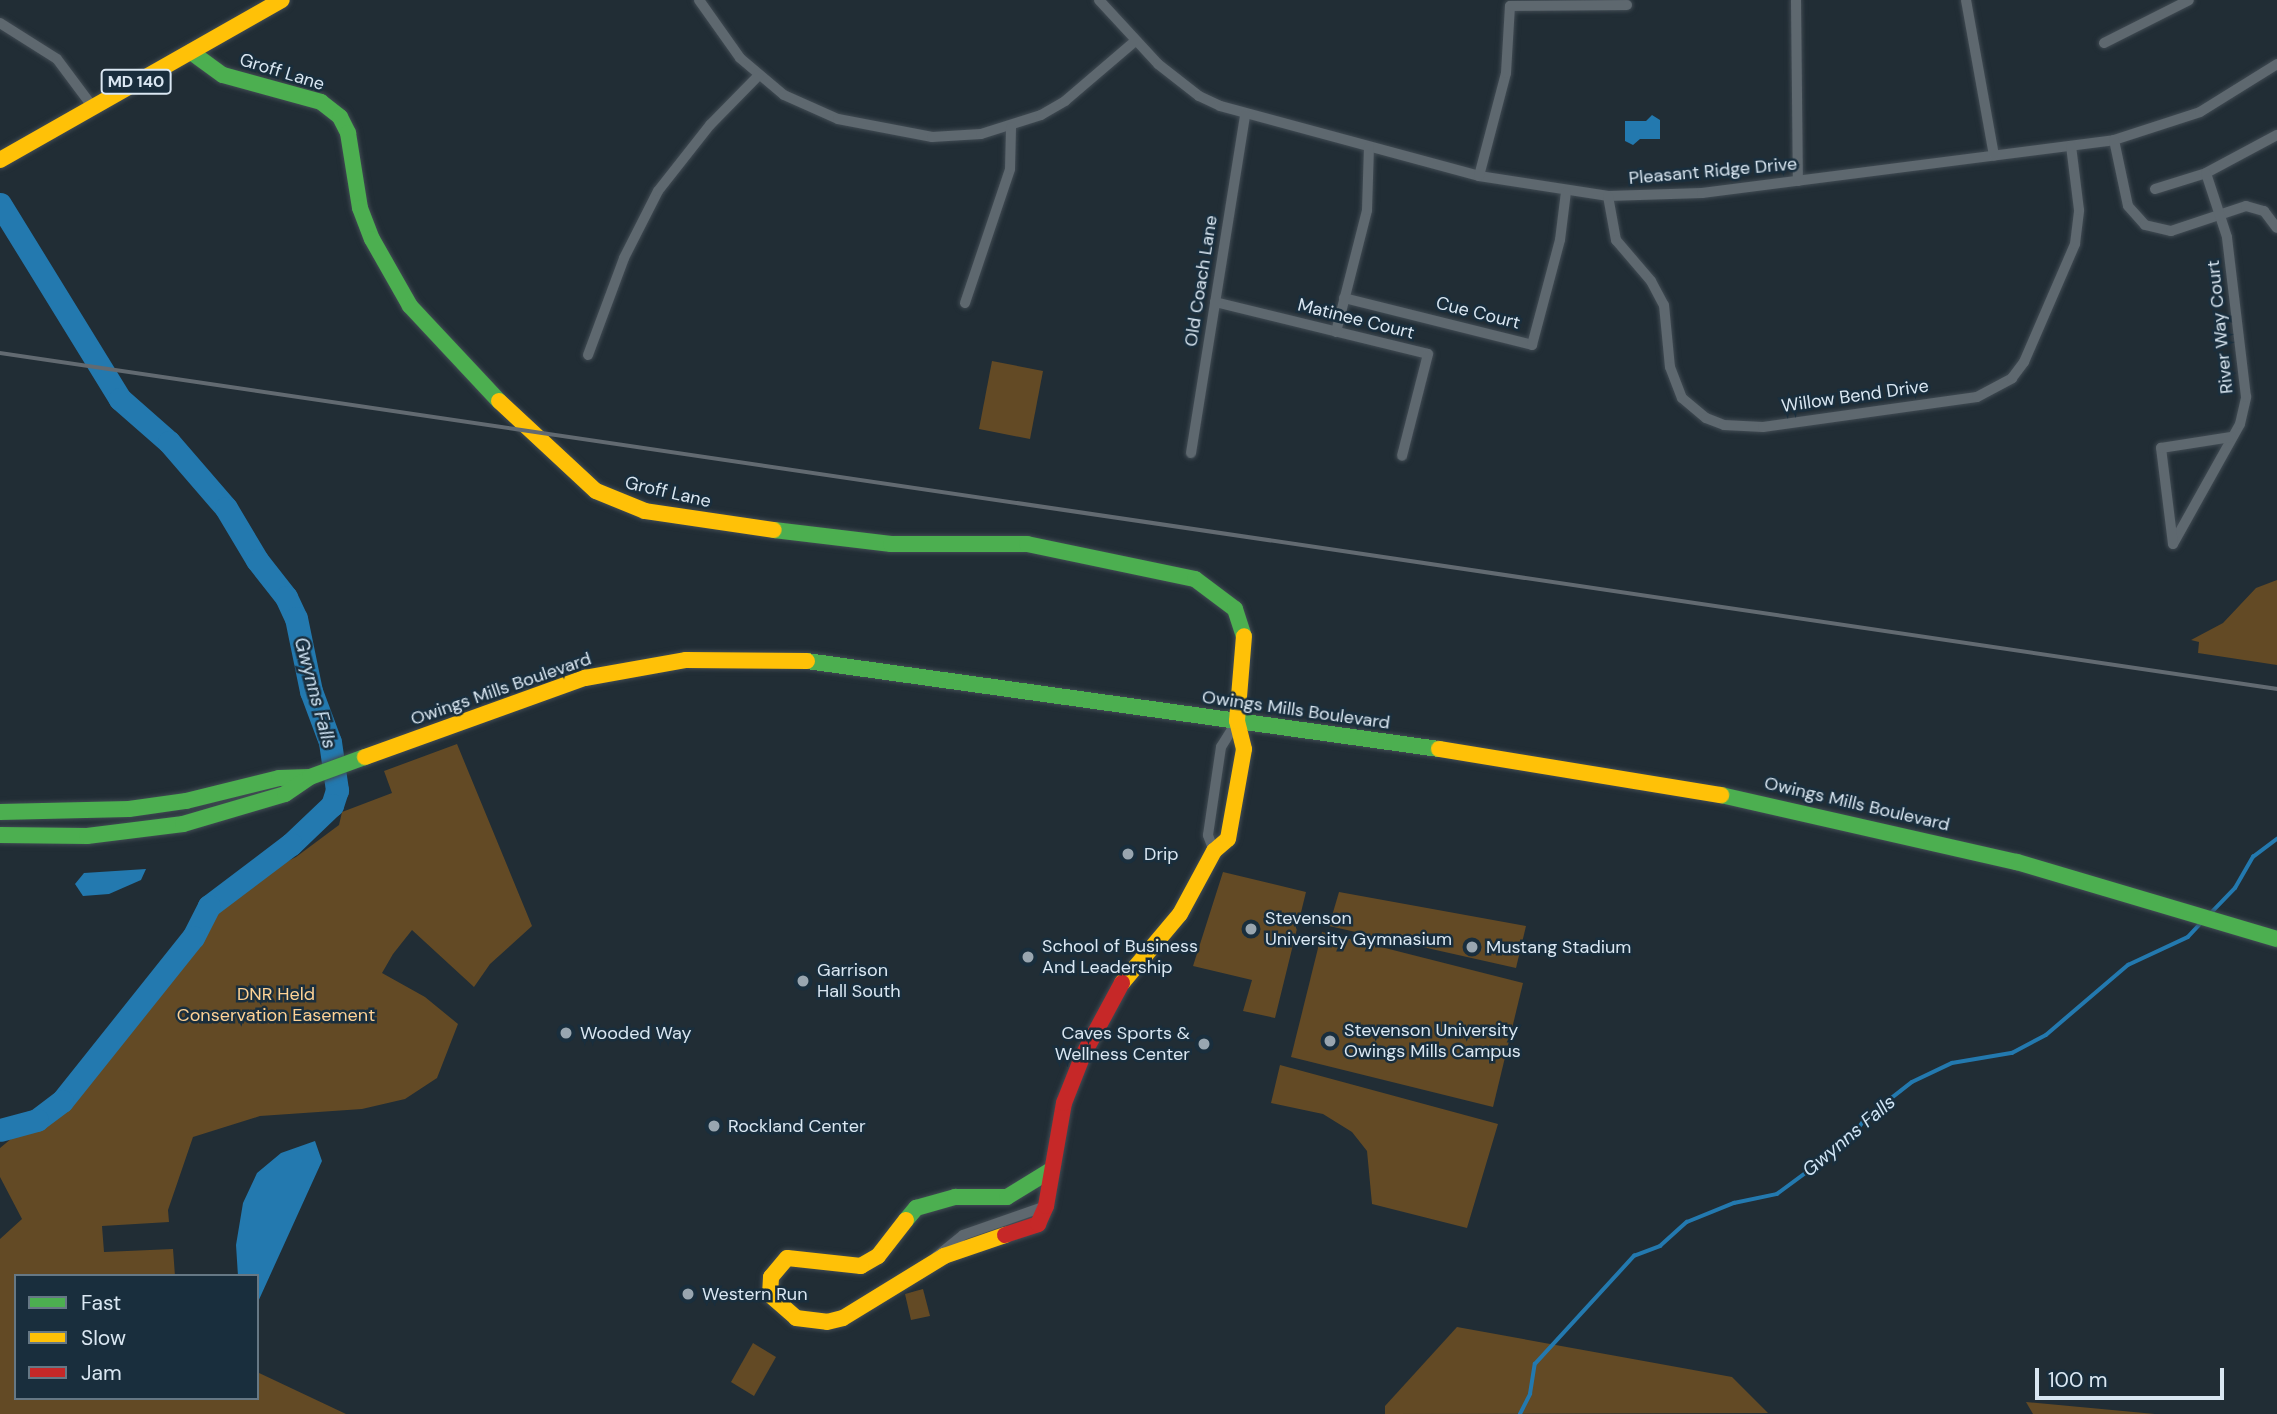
<!DOCTYPE html>
<html>
<head>
<meta charset="utf-8">
<style>
  body { margin:0 }
  #map { position:relative; width:2277px; height:1414px; overflow:hidden; background:#212d35; font-family:"DM Sans",sans-serif }
  div>[style] { position:absolute }
  [style*='--x'] { left:calc(var(--x)*1px); top:calc(var(--y)*1px); width:calc(var(--w)*1px); rotate:calc(var(--a)*1deg) }
  .green>* { inset:0; background:#634a25 }
  .water>* { inset:0; background:#2379af }
  .stream>* { height:3.5px; margin:-1.75px; padding:0 1.75px; transform-origin:1.75px; border-radius:1.75px; background:#2379af }
  .river>* { height:23px; margin:-11.5px; padding:0 11.5px; transform-origin:11.5px; border-radius:11.5px; background:#2379af }
  .roads { filter:drop-shadow(0 0 2px #414b53) drop-shadow(0 0 2px #414b53) }
  .street>* { height:10px; margin:-5px; padding:0 5px; transform-origin:5px; border-radius:5px; background:#5e686f }
  .fast>* { height:16px; margin:-8px; padding:0 8px; transform-origin:8px; border-radius:8px; background:#4caf50 }
  .slow>* { height:16px; margin:-8px; padding:0 8px; transform-origin:8px; border-radius:8px; background:#ffc107 }
  .jam>* { height:16px; margin:-8px; padding:0 8px; transform-origin:8px; border-radius:8px; background:#c62828 }
  .rail>* { height:3.5px; margin:-1.75px; padding:0 1.75px; transform-origin:1.75px; border-radius:1.75px; background:#626a71 }
  .dots>* { width:19px; height:19px; translate:-50% -50%; box-sizing:border-box; border:4px solid #192e3d; border-radius:50% }
  span { translate:-50% -50%; white-space:nowrap; text-align:center; line-height:1.15; -webkit-text-stroke:5px #192e3d; paint-order:stroke }
  .shield-label span { padding:2px 5px; background:#192e3d; border:2px solid; border-radius:5px; -webkit-text-stroke-width:0 }
  .shield-label { font-size:16px; color:#dae7f2; font-weight:700 }
  .street-label { font-size:18px; color:#dae7f2 }
  .poi-label { font-size:18px; color:#dae7f2 }
  .left { translate:0 -50%; text-align:left }
  .right { translate:-100% -50%; text-align:right }
  .park-label { font-size:18px; color:#fed295 }
  .water-label { font-size:19px; color:#d1e5f5; font-style:italic }
  .legend { position:absolute; left:14px; top:1274px; width:245px; height:126px; box-sizing:border-box; background:#192e3d; border:2px solid #667885; margin:0; padding:9px 12px; list-style:none; font-size:21px; color:#dae7f2 }
  .legend li { display:flex; align-items:center; gap:14px; height:35px }
  .legend b { width:35px; border:2px solid #667885 }
  .scale { position:absolute; left:2035px; top:1368px; width:189px; height:32px; box-sizing:border-box; border:4px solid #dae7f2; border-top:0; padding-left:9px; font-size:21px; line-height:24px; white-space:nowrap; color:#dae7f2; -webkit-text-stroke:5px #192e3d; paint-order:stroke }
</style>
</head>
<body>
<div id="map">
  <div class="green">
    <i style="clip-path:polygon(992px 361px,1043px 371px,1030px 439px,979px 429px)"></i>
    <i style="clip-path:polygon(2277px 580px,2277px 665px,2198px 653px,2199px 642px,2191px 640px,2223px 623px,2256px 588px)"></i>
    <i style="clip-path:polygon(457px 744px,532px 926px,490px 964px,474px 987px,412px 930px,393px 954px,382px 973px,425px 997px,458px 1024px,437px 1078px,405px 1099px,362px 1109px,260px 1116px,193px 1137px,168px 1210px,169px 1222px,102px 1226px,104px 1252px,173px 1249px,175px 1276px,16px 1276px,16px 1398px,257px 1398px,257px 1372px,346px 1414px,0 1414px,0 1239px,22px 1219px,0 1177px,0 1148px,93px 1071px,179px 951px,202px 905px,296px 857px,339px 825px,342px 812px,392px 793px,384px 771px)"></i>
    <i style="clip-path:polygon(1223px 872px,1306px 892px,1275px 1018px,1243px 1011px,1252px 980px,1193px 966px)"></i>
    <i style="clip-path:polygon(1339px 892px,1526px 926px,1516px 968px,1329px 926px)"></i>
    <i style="clip-path:polygon(1322px 932px,1523px 983px,1493px 1107px,1291px 1057px)"></i>
    <i style="clip-path:polygon(1280px 1065px,1498px 1124px,1467px 1228px,1372px 1204px,1367px 1151px,1352px 1132px,1323px 1114px,1271px 1103px)"></i>
    <i style="clip-path:polygon(923px 1289px,930px 1316px,911px 1320px,905px 1294px)"></i>
    <i style="clip-path:polygon(1457px 1327px,1732px 1377px,1768px 1413px,1385px 1414px,1385px 1406px)"></i>
    <i style="clip-path:polygon(753px 1343px,776px 1357px,754px 1396px,731px 1382px)"></i>
    <i style="clip-path:polygon(2026px 1402px,2155px 1414px,2033px 1414px)"></i>
  </div>
  <div class="water">
    <i style="clip-path:polygon(1652px 115px,1660px 120px,1660px 139px,1640px 139px,1633px 145px,1625px 141px,1625px 121px,1646px 121px)"></i>
    <i style="clip-path:polygon(146px 869px,141px 880px,109px 894px,83px 896px,75px 884px,84px 873px)"></i>
    <i style="clip-path:polygon(315px 1141px,322px 1161px,257px 1304px,257px 1276px,238px 1276px,236px 1245px,243px 1203px,257px 1173px,281px 1153px)"></i>
  </div>
  <div class="stream">
    <i style="--x:2210;--y:914;--w:36;--a:-46"></i>
    <i style="--x:2235;--y:888;--w:36;--a:-60"></i>
    <i style="--x:2253;--y:857;--w:30;--a:-37"></i>
    <i style="--x:1520;--y:1414;--w:22;--a:-63"></i>
    <i style="--x:1530;--y:1394;--w:30;--a:-81"></i>
    <i style="--x:1535;--y:1364;--w:147;--a:-47.5"></i>
    <i style="--x:1634;--y:1256;--w:28;--a:-21"></i>
    <i style="--x:1660;--y:1246;--w:36;--a:-42"></i>
    <i style="--x:1687;--y:1222;--w:51;--a:-22"></i>
    <i style="--x:1734;--y:1203;--w:44;--a:-11.8"></i>
    <i style="--x:1777;--y:1194;--w:89;--a:-36.4"></i>
    <i style="--x:1849;--y:1141;--w:29;--a:-54"></i>
    <i style="--x:1866;--y:1118;--w:58;--a:-38"></i>
    <i style="--x:1912;--y:1082;--w:44;--a:-25.4"></i>
    <i style="--x:1952;--y:1063;--w:61;--a:-9.5"></i>
    <i style="--x:2012;--y:1053;--w:38;--a:-28"></i>
    <i style="--x:2046;--y:1035;--w:108;--a:-40.5"></i>
    <i style="--x:2128;--y:965;--w:66;--a:-25"></i>
    <i style="--x:2188;--y:937;--w:21;--a:-47"></i>
  </div>
  <div class="river">
    <i style="--x:0;--y:204;--w:229;--a:58.4"></i>
    <i style="--x:120;--y:399;--w:65;--a:41.3"></i>
    <i style="--x:169;--y:442;--w:87;--a:49.2"></i>
    <i style="--x:226;--y:508;--w:61;--a:59.2"></i>
    <i style="--x:257;--y:560;--w:47;--a:51.9"></i>
    <i style="--x:286;--y:597;--w:23;--a:65"></i>
    <i style="--x:296;--y:618;--w:75;--a:78.4"></i>
    <i style="--x:311;--y:691;--w:54;--a:69.6"></i>
    <i style="--x:330;--y:742;--w:49;--a:81.7"></i>
    <i style="--x:337;--y:790;--w:16;--a:108"></i>
    <i style="--x:332;--y:805;--w:57;--a:136.4"></i>
    <i style="--x:291;--y:844;--w:103;--a:142.9"></i>
    <i style="--x:209;--y:906;--w:35;--a:117"></i>
    <i style="--x:193;--y:937;--w:210;--a:128.6"></i>
    <i style="--x:62;--y:1101;--w:31;--a:143"></i>
    <i style="--x:37;--y:1120;--w:38;--a:165"></i>
  </div>
  <div class="roads">
    <div class="street">
      <i style="--x:699;--y:0;--w:71;--a:54.7"></i>
      <i style="--x:740;--y:58;--w:57;--a:40.1"></i>
      <i style="--x:784;--y:95;--w:59;--a:24"></i>
      <i style="--x:838;--y:119;--w:96;--a:10.8"></i>
      <i style="--x:932;--y:137;--w:49;--a:-3.5"></i>
      <i style="--x:981;--y:134;--w:63;--a:-17.6"></i>
      <i style="--x:1041;--y:115;--w:28;--a:-30"></i>
      <i style="--x:1065;--y:101;--w:91;--a:-40.5"></i>
      <i style="--x:1099;--y:0;--w:87;--a:47.3"></i>
      <i style="--x:1158;--y:64;--w:52;--a:38"></i>
      <i style="--x:1199;--y:96;--w:23;--a:25"></i>
      <i style="--x:1220;--y:106;--w:268;--a:15.1"></i>
      <i style="--x:1479;--y:176;--w:131;--a:8.8"></i>
      <i style="--x:1608;--y:196;--w:94;--a:-1.8"></i>
      <i style="--x:1702;--y:193;--w:415;--a:-7.3"></i>
      <i style="--x:2114;--y:140;--w:90;--a:-18"></i>
      <i style="--x:2200;--y:112;--w:91;--a:-31.9"></i>
      <i style="--x:1796;--y:0;--w:181;--a:89.4"></i>
      <i style="--x:1966;--y:0;--w:158;--a:79.8"></i>
      <i style="--x:0;--y:23;--w:67;--a:32.3"></i>
      <i style="--x:57;--y:59;--w:59;--a:53.3"></i>
      <i style="--x:2104;--y:43;--w:95;--a:-26.8"></i>
      <i style="--x:2114;--y:140;--w:67;--a:78"></i>
      <i style="--x:2128;--y:206;--w:25;--a:48"></i>
      <i style="--x:2145;--y:225;--w:27;--a:13"></i>
      <i style="--x:2171;--y:231;--w:79;--a:-18.4"></i>
      <i style="--x:2246;--y:206;--w:19;--a:16"></i>
      <i style="--x:2264;--y:211;--w:21;--a:53"></i>
      <i style="--x:1479;--y:176;--w:106;--a:-75.3"></i>
      <i style="--x:1506;--y:73;--w:67;--a:-86.6"></i>
      <i style="--x:1510;--y:6;--w:117;--a:-0.5"></i>
      <i style="--x:2155;--y:189;--w:53;--a:-17.4"></i>
      <i style="--x:2206;--y:173;--w:81;--a:-28.2"></i>
      <i style="--x:1608;--y:196;--w:45;--a:79.7"></i>
      <i style="--x:1616;--y:240;--w:54;--a:49.5"></i>
      <i style="--x:1651;--y:281;--w:27;--a:62"></i>
      <i style="--x:1664;--y:305;--w:62;--a:84.5"></i>
      <i style="--x:1670;--y:367;--w:33;--a:69"></i>
      <i style="--x:1682;--y:398;--w:31;--a:40"></i>
      <i style="--x:1706;--y:418;--w:19;--a:21"></i>
      <i style="--x:1724;--y:425;--w:39;--a:3"></i>
      <i style="--x:1763;--y:427;--w:216;--a:-8"></i>
      <i style="--x:1977;--y:397;--w:40;--a:-28"></i>
      <i style="--x:2012;--y:378;--w:20;--a:-53"></i>
      <i style="--x:2024;--y:362;--w:129;--a:-66.6"></i>
      <i style="--x:2075;--y:244;--w:34;--a:-83"></i>
      <i style="--x:2079;--y:210;--w:64;--a:-97.1"></i>
      <i style="--x:1344;--y:298;--w:194;--a:14"></i>
      <i style="--x:1532;--y:345;--w:109;--a:-75.1"></i>
      <i style="--x:1560;--y:240;--w:48;--a:-82.9"></i>
      <i style="--x:1215;--y:302;--w:219;--a:13.7"></i>
      <i style="--x:1428;--y:354;--w:105;--a:104.3"></i>
      <i style="--x:965;--y:303;--w:141;--a:-71.4"></i>
      <i style="--x:1010;--y:169;--w:42;--a:-88.6"></i>
      <i style="--x:1336;--y:332;--w:126;--a:-75.7"></i>
      <i style="--x:1367;--y:210;--w:63;--a:-88.2"></i>
      <i style="--x:588;--y:355;--w:103;--a:-69.6"></i>
      <i style="--x:624;--y:258;--w:75;--a:-63.1"></i>
      <i style="--x:658;--y:191;--w:84;--a:-51.8"></i>
      <i style="--x:710;--y:125;--w:69;--a:-45.6"></i>
      <i style="--x:1191;--y:453;--w:343;--a:-80.9"></i>
      <i style="--x:2173;--y:544;--w:137;--a:-60.8"></i>
      <i style="--x:2240;--y:424;--w:28;--a:-77"></i>
      <i style="--x:2246;--y:397;--w:161;--a:-96.8"></i>
      <i style="--x:2227;--y:237;--w:67;--a:-108.2"></i>
      <i style="--x:2173;--y:544;--w:97;--a:-97.1"></i>
      <i style="--x:2161;--y:448;--w:71;--a:-8.9"></i>
      <i style="--x:1214;--y:851;--w:17;--a:-111"></i>
      <i style="--x:1208;--y:835;--w:89;--a:-81.6"></i>
      <i style="--x:1221;--y:747;--w:31;--a:-58"></i>
      <i style="--x:936;--y:1257;--w:35;--a:-39"></i>
      <i style="--x:963;--y:1235;--w:88;--a:-19.3"></i>
    </div>
    <div class="fast">
      <i style="--x:191;--y:52;--w:39;--a:36"></i>
      <i style="--x:223;--y:75;--w:102;--a:15.4"></i>
      <i style="--x:321;--y:102;--w:24;--a:38"></i>
      <i style="--x:340;--y:117;--w:18;--a:63"></i>
      <i style="--x:348;--y:133;--w:76;--a:80.9"></i>
      <i style="--x:360;--y:208;--w:33;--a:69"></i>
      <i style="--x:372;--y:239;--w:77;--a:60.4"></i>
      <i style="--x:410;--y:306;--w:130;--a:46.9"></i>
      <i style="--x:774;--y:530;--w:118;--a:6.8"></i>
      <i style="--x:891;--y:544;--w:136;--a:0"></i>
      <i style="--x:1027;--y:544;--w:172;--a:11.8"></i>
      <i style="--x:1195;--y:579;--w:50;--a:36.9"></i>
      <i style="--x:1235;--y:609;--w:28;--a:72"></i>
      <i style="--x:807;--y:661;--w:638;--a:7.93"></i>
      <i style="--x:1721;--y:795;--w:303;--a:12.8"></i>
      <i style="--x:2017;--y:862;--w:271;--a:16.5"></i>
      <i style="--x:0;--y:812;--w:129;--a:-1.3"></i>
      <i style="--x:129;--y:809;--w:58;--a:-8"></i>
      <i style="--x:186;--y:801;--w:96;--a:-13.9"></i>
      <i style="--x:279;--y:778;--w:31;--a:-2"></i>
      <i style="--x:0;--y:835;--w:87;--a:0.7"></i>
      <i style="--x:87;--y:836;--w:97;--a:-7.1"></i>
      <i style="--x:183;--y:824;--w:106;--a:-16.4"></i>
      <i style="--x:285;--y:794;--w:30;--a:-34"></i>
      <i style="--x:310;--y:777;--w:59;--a:-20"></i>
      <i style="--x:906;--y:1220;--w:16;--a:-50"></i>
      <i style="--x:916;--y:1208;--w:41;--a:-15.8"></i>
      <i style="--x:955;--y:1197;--w:52;--a:0"></i>
      <i style="--x:1007;--y:1197;--w:52;--a:-31.5"></i>
    </div>
    <div class="slow">
      <i style="--x:0;--y:160;--w:324;--a:-29.6"></i>
      <i style="--x:499;--y:401;--w:132;--a:42.9"></i>
      <i style="--x:596;--y:491;--w:53;--a:22.2"></i>
      <i style="--x:645;--y:511;--w:130;--a:8.4"></i>
      <i style="--x:1439;--y:749;--w:286;--a:9.3"></i>
      <i style="--x:365;--y:757;--w:234;--a:-19.8"></i>
      <i style="--x:585;--y:678;--w:103;--a:-10.1"></i>
      <i style="--x:686;--y:660;--w:121;--a:0.5"></i>
      <i style="--x:1122;--y:983;--w:90;--a:-50"></i>
      <i style="--x:1180;--y:914;--w:72;--a:-61.6"></i>
      <i style="--x:1214;--y:851;--w:18;--a:-41"></i>
      <i style="--x:1228;--y:839;--w:91;--a:-79.9"></i>
      <i style="--x:1244;--y:749;--w:29;--a:-104"></i>
      <i style="--x:1237;--y:721;--w:85;--a:-85.3"></i>
      <i style="--x:906;--y:1220;--w:46;--a:127.9"></i>
      <i style="--x:878;--y:1256;--w:20;--a:150"></i>
      <i style="--x:861;--y:1266;--w:74;--a:-173.8"></i>
      <i style="--x:787;--y:1258;--w:25;--a:130"></i>
      <i style="--x:771;--y:1277;--w:18;--a:93"></i>
      <i style="--x:770;--y:1295;--w:35;--a:41"></i>
      <i style="--x:796;--y:1318;--w:31;--a:7"></i>
      <i style="--x:827;--y:1322;--w:16;--a:-14"></i>
      <i style="--x:843;--y:1318;--w:119;--a:-31.5"></i>
      <i style="--x:944;--y:1256;--w:65;--a:-19"></i>
    </div>
    <div class="jam">
      <i style="--x:1005;--y:1235;--w:35;--a:-18"></i>
      <i style="--x:1038;--y:1224;--w:20;--a:-66"></i>
      <i style="--x:1046;--y:1206;--w:105;--a:-80.1"></i>
      <i style="--x:1064;--y:1103;--w:52;--a:-68.4"></i>
      <i style="--x:1083;--y:1055;--w:82;--a:-61.6"></i>
    </div>
  </div>
  <div class="rail">
    <i style="--x:0;--y:353;--w:2302;--a:8.39"></i>
  </div>
  <div class="dots">
    <i style="left:1128px;top:854px;background:#99a6b0"></i>
    <i style="left:1251px;top:929px;background:#99a6b0"></i>
    <i style="left:1472px;top:947px;background:#99a6b0"></i>
    <i style="left:1028px;top:957px;background:#99a6b0"></i>
    <i style="left:803px;top:981px;background:#99a6b0"></i>
    <i style="left:566px;top:1033px;background:#99a6b0"></i>
    <i style="left:1330px;top:1041px;background:#99a6b0"></i>
    <i style="left:1204px;top:1044px;background:#99a6b0"></i>
    <i style="left:714px;top:1126px;background:#99a6b0"></i>
    <i style="left:688px;top:1294px;background:#99a6b0"></i>
  </div>
  <div class="shield-label">
    <span style="left:136px;top:82px">MD 140</span>
  </div>
  <div class="street-label">
    <span style="left:282px;top:72px;rotate:17deg">Groff Lane</span>
    <span style="left:1713px;top:171px;rotate:-5deg">Pleasant Ridge Drive</span>
    <span style="left:1201px;top:281px;rotate:-81deg">Old Coach Lane</span>
    <span style="left:1478px;top:313px;rotate:14deg">Cue Court</span>
    <span style="left:1356px;top:319px;rotate:14deg">Matinee Court</span>
    <span style="left:2220px;top:327px;rotate:-96deg">River Way Court</span>
    <span style="left:1855px;top:396px;rotate:-8deg">Willow Bend Drive</span>
    <span style="left:668px;top:492px;rotate:13deg">Groff Lane</span>
    <span style="left:501px;top:689px;rotate:-19deg">Owings Mills Boulevard</span>
    <span style="left:1296px;top:710px;rotate:8deg">Owings Mills Boulevard</span>
    <span style="left:1857px;top:804px;rotate:13deg">Owings Mills Boulevard</span>
  </div>
  <div class="poi-label">
    <span class="left" style="left:1144px;top:854px">Drip</span>
    <span class="left" style="left:1265px;top:929px">Stevenson<br>University Gymnasium</span>
    <span class="left" style="left:1042px;top:957px">School of Business<br>And Leadership</span>
    <span class="left" style="left:1486px;top:947px">Mustang Stadium</span>
    <span class="left" style="left:817px;top:981px">Garrison<br>Hall South</span>
    <span class="left" style="left:1344px;top:1041px">Stevenson University<br>Owings Mills Campus</span>
    <span class="left" style="left:580px;top:1033px">Wooded Way</span>
    <span class="right" style="left:1190px;top:1044px">Caves Sports &amp;<br>Wellness Center</span>
    <span class="left" style="left:728px;top:1126px">Rockland Center</span>
    <span class="left" style="left:702px;top:1294px">Western Run</span>
  </div>
  <div class="park-label">
    <span style="left:276px;top:1005px">DNR Held<br>Conservation Easement</span>
  </div>
  <div class="water-label">
    <span style="left:315px;top:693px;rotate:75deg">Gwynns Falls</span>
    <span style="left:1849px;top:1136px;rotate:-40deg">Gwynns Falls</span>
  </div>
  <ul class="legend">
  <li><b style="height:9px;background:#4caf50"></b>Fast</li>
  <li><b style="height:9px;background:#ffc107"></b>Slow</li>
  <li><b style="height:9px;background:#c62828"></b>Jam</li>
  </ul>
  <div class="scale">100 m</div>
</div>
</body>
</html>
